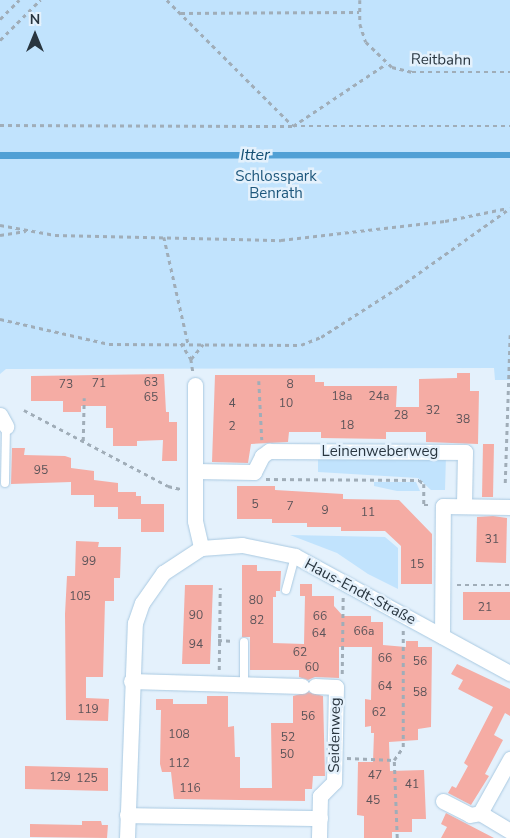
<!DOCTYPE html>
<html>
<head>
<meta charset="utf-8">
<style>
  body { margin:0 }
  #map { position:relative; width:510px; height:838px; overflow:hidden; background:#e4f1fc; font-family:"Nunito Sans",sans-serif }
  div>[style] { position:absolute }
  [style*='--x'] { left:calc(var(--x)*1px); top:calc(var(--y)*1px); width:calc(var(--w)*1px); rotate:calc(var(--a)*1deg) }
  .green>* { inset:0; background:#c1e3fd }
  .water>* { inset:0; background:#51a0d5 }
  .building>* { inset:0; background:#f5aca4 }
  .path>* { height:2.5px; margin-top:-1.25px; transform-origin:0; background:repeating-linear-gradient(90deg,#a0adb8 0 4px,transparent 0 8px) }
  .roads { filter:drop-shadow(0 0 1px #a9c9e1) drop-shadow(0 0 1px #a9c9e1) }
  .service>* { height:8px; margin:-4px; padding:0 4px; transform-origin:4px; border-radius:4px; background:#fff }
  .minor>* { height:15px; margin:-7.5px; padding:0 7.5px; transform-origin:7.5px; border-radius:7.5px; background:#fff }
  span { translate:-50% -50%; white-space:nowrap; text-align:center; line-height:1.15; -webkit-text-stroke:5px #e4f1fc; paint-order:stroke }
  .number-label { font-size:12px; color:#5c5459 }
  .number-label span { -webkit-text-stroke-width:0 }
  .street-label { font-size:15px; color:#293640 }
  .park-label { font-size:15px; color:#1d577c }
  .water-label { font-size:16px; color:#134f73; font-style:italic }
  .north { position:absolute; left:10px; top:10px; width:50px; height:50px; -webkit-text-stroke:4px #e4f1fc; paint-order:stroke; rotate:0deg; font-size:14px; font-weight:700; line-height:20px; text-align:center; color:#293640 }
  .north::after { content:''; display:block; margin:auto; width:18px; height:22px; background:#293640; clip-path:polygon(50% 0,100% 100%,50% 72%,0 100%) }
</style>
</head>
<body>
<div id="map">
  <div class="green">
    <i style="clip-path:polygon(0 0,510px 0,510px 380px,495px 380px,494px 368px,6px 369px,0 374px)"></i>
    <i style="clip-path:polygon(318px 456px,446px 456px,445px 490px,431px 490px,418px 478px,318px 472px)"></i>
    <i style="clip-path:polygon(374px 482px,416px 482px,420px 491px,397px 491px,374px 486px)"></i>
    <i style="clip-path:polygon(290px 535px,385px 537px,398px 548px,398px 589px,368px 574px,337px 553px)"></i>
  </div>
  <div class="water">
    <i style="clip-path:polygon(0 152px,510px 152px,510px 158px,0 159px)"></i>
  </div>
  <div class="building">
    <i style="clip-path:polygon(457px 373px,470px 373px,470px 391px,479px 391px,478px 444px,426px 442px,426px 432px,386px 432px,386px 439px,321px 438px,321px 432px,289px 432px,288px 442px,251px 444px,248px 463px,212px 462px,215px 375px,315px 375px,315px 382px,324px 382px,324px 386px,397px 386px,396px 407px,419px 407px,419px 379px,457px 378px)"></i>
    <i style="clip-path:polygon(164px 374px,166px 412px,169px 412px,169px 422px,177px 422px,177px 461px,162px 461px,163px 440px,137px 441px,137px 446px,113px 446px,113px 428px,106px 428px,106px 406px,81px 406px,81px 412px,63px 412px,63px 401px,31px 401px,31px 376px)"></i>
    <i style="clip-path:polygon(483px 444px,494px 444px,493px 497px,482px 497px)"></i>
    <i style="clip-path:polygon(12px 448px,25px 448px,24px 455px,65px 456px,71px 458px,71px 468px,94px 471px,94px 480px,118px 483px,118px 492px,136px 492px,136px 496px,141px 496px,141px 504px,164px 504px,164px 532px,141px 532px,141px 519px,118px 519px,118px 507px,94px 507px,94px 495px,71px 495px,71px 482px,11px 484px)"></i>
    <i style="clip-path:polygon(237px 486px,275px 486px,275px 490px,343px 494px,343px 499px,399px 500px,432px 534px,432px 584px,401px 584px,401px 546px,385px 531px,341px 531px,341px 527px,307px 527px,307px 523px,272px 523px,272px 519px,237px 519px)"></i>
    <i style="clip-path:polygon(493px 516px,507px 518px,506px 563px,476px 562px,477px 517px)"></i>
    <i style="clip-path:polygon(76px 541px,99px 542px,98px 547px,121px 547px,120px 578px,114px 578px,114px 601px,105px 601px,103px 677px,86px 677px,86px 698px,109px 699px,108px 721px,66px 720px,65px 614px,67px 576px,75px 576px)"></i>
    <i style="clip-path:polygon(242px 565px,257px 565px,257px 571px,281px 571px,280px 591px,276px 591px,276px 597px,273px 597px,273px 643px,304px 644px,305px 596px,334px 596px,334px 606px,343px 616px,371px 616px,371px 622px,383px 622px,383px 645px,406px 647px,406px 641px,418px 641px,418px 647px,432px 647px,431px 727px,418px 729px,418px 740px,389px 742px,390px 771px,424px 770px,426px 819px,412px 819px,412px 832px,392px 832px,392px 838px,364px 838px,364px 816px,357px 815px,358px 762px,373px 762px,374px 733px,371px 733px,371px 726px,365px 727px,365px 699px,371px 700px,372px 647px,339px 647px,339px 678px,315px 677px,308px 680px,299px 677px,299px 670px,250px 670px,250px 637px,242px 637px)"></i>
    <i style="clip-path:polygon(300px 584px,312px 584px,312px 596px,300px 596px)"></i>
    <i style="clip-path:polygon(185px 585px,213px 585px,210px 664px,182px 664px)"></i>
    <i style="clip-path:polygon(463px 592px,510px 592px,510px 620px,463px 620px)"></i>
    <i style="clip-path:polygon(457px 664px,510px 689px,510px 716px,505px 713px,494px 735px,503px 740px,485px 774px,489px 776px,471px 805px,448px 793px,452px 786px,456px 788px,468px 766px,464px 763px,493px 707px,458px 689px,463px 680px,451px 674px)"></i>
    <i style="clip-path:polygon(308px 692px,323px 696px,325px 776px,313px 776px,312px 789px,305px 789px,305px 801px,174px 799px,171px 772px,162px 772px,160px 764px,161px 710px,156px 710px,156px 699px,173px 699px,173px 704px,207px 704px,207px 696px,228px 696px,228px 727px,234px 726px,235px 757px,240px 757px,240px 788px,272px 788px,271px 723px,293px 723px,293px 696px)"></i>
    <i style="clip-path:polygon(25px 766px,108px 768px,108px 791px,25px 789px)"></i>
    <i style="clip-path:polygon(446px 813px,467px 824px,494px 838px,441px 838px,447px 827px,441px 824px)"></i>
    <i style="clip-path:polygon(82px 821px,101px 821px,102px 825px,108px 825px,107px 838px,30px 837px,30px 824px,82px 825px)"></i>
  </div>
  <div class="path">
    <i style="--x:167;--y:0;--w:178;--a:45"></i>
    <i style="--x:293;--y:126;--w:217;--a:0"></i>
    <i style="--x:360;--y:0;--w:24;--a:90"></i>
    <i style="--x:360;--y:24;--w:19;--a:72"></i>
    <i style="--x:366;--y:42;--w:36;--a:44"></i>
    <i style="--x:392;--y:67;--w:21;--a:14"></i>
    <i style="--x:412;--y:72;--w:98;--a:0"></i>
    <i style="--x:181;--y:13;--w:178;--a:-0.3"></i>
    <i style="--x:0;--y:19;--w:27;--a:-45"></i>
    <i style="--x:0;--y:40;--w:57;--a:-45"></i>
    <i style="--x:0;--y:125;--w:293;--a:0.2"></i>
    <i style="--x:293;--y:126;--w:112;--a:-33.7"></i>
    <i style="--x:0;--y:225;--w:56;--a:10.3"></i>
    <i style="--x:55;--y:235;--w:226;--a:1.3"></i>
    <i style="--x:281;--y:240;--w:165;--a:-6.6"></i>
    <i style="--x:445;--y:221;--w:64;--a:-11.7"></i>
    <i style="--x:0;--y:235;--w:26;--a:-9"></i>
    <i style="--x:164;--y:237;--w:109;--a:77.2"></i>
    <i style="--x:0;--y:319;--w:112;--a:12.9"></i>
    <i style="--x:109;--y:344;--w:192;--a:0.3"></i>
    <i style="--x:301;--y:345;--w:22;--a:-22"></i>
    <i style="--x:321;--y:337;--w:93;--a:-32.7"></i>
    <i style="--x:399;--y:287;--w:136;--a:-35.4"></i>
    <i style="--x:181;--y:343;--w:19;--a:58"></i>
    <i style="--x:191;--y:359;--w:12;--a:81"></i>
    <i style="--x:191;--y:359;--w:19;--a:-51"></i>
    <i style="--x:259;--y:381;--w:59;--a:87.1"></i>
    <i style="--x:24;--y:410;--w:163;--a:27.8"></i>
    <i style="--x:168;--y:486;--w:13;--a:13"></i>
    <i style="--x:83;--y:441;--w:43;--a:-88.7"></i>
    <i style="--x:266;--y:479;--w:153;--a:0.4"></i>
    <i style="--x:419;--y:480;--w:6;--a:39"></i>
    <i style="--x:424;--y:484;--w:21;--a:90"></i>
    <i style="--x:424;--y:505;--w:4;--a:0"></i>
    <i style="--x:505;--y:483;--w:148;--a:-88.1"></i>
    <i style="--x:457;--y:585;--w:53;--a:0"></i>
    <i style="--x:218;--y:640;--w:16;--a:4"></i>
    <i style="--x:219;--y:670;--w:82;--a:-89.3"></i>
    <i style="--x:342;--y:674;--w:77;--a:-89.3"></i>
    <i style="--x:347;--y:758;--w:47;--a:2.4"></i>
    <i style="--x:397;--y:838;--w:78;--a:-92.2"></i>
    <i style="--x:394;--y:760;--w:16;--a:-55"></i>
    <i style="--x:403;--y:747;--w:117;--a:-90"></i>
  </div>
  <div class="roads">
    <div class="service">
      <i style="--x:5;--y:483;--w:57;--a:-89"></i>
      <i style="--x:286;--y:590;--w:35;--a:-75"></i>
      <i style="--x:244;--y:685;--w:43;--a:-90"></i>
    </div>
    <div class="minor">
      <i style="--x:195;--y:385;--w:136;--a:90"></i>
      <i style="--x:195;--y:521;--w:28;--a:77"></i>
      <i style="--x:0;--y:415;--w:13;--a:61"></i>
      <i style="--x:195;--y:471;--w:59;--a:1"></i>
      <i style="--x:254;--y:472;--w:18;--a:-63"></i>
      <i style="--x:262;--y:456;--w:9;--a:-36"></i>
      <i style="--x:269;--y:451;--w:196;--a:0.3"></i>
      <i style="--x:465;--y:452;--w:54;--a:91.1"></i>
      <i style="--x:442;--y:636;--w:130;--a:-89.6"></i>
      <i style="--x:443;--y:506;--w:67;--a:0.9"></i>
      <i style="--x:131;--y:681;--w:171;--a:1.7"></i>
      <i style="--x:315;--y:686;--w:21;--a:3"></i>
      <i style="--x:336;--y:687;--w:95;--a:91.2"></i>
      <i style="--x:334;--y:782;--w:20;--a:135"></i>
      <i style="--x:320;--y:796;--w:42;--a:91.4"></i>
      <i style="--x:443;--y:801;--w:30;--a:27"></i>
      <i style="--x:470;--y:815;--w:10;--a:-11"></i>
      <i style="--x:480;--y:813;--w:35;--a:31"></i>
      <i style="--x:480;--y:813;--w:62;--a:-60.9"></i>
      <i style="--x:127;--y:815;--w:193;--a:0.9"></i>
      <i style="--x:127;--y:838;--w:215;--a:-87.9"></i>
      <i style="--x:135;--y:623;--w:21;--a:-71"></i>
      <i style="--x:142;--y:603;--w:37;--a:-55"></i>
      <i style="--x:163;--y:573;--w:45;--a:-33.3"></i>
      <i style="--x:201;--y:548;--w:41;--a:-4.2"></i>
      <i style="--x:242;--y:545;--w:54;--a:11.7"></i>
      <i style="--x:295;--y:556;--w:245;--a:28.6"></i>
    </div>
  </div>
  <div class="number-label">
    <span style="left:151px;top:383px">63</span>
    <span style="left:99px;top:384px">71</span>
    <span style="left:66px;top:385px">73</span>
    <span style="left:290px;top:385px">8</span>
    <span style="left:342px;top:397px">18a</span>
    <span style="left:379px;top:397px">24a</span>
    <span style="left:151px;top:398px">65</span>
    <span style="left:232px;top:404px">4</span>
    <span style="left:286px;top:404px">10</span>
    <span style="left:433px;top:411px">32</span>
    <span style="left:401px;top:416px">28</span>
    <span style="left:463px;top:420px">38</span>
    <span style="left:347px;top:426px">18</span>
    <span style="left:232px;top:427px">2</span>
    <span style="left:41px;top:471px">95</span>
    <span style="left:255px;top:505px">5</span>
    <span style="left:290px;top:507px">7</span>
    <span style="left:325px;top:511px">9</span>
    <span style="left:368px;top:513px">11</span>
    <span style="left:492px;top:540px">31</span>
    <span style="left:89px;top:562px">99</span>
    <span style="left:417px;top:565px">15</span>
    <span style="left:80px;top:597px">105</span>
    <span style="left:256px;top:601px">80</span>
    <span style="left:485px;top:608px">21</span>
    <span style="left:196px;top:616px">90</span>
    <span style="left:320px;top:617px">66</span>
    <span style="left:257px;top:621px">82</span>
    <span style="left:364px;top:632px">66a</span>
    <span style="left:319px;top:634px">64</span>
    <span style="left:196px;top:645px">94</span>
    <span style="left:300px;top:653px">62</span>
    <span style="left:385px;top:659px">66</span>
    <span style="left:420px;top:662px">56</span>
    <span style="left:312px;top:668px">60</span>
    <span style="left:385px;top:687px">64</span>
    <span style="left:420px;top:693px">58</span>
    <span style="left:88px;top:710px">119</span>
    <span style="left:379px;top:713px">62</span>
    <span style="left:308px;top:717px">56</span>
    <span style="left:179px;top:735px">108</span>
    <span style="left:288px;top:738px">52</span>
    <span style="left:287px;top:755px">50</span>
    <span style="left:179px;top:764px">112</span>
    <span style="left:375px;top:776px">47</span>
    <span style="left:60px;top:778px">129</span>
    <span style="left:87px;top:779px">125</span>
    <span style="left:412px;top:785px">41</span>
    <span style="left:190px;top:789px">116</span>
    <span style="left:373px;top:801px">45</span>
  </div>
  <div class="street-label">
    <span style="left:441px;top:60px;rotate:1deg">Reitbahn</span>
    <span style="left:380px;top:452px">Leinenweberweg</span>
    <span style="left:360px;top:592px;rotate:28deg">Haus-Endt-Straße</span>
    <span style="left:335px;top:735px;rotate:-89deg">Seidenweg</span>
  </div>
  <div class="park-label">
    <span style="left:276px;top:185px">Schlosspark<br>Benrath</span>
  </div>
  <div class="water-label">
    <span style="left:255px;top:155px">Itter</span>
  </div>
  <div class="north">N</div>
</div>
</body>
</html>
